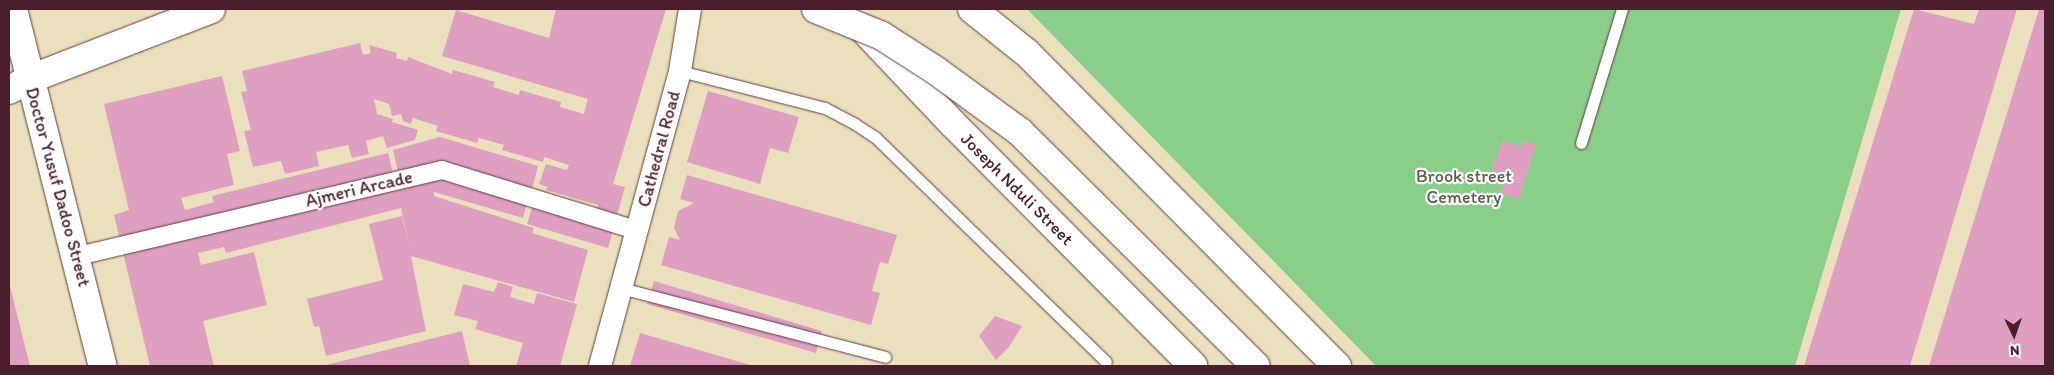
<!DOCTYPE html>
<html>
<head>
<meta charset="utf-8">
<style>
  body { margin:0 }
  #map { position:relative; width:2054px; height:375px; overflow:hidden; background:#ebe0bd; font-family:Itim,sans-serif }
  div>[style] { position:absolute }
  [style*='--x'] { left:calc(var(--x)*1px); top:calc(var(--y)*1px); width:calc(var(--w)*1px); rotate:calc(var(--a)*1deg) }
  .green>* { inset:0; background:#8acf89 }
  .building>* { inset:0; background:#df9fc1 }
  .roads { filter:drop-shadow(0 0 1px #623c41) drop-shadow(0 0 1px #623c41) }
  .service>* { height:11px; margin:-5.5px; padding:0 5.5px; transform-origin:5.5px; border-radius:5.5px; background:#fff }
  .pedestrian>* { height:18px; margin:-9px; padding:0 9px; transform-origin:9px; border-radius:9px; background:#fff }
  .minor>* { height:22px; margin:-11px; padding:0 11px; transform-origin:11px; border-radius:11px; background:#fff }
  .tertiary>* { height:28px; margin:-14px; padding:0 14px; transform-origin:14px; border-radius:14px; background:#fff }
  .primary>* { height:28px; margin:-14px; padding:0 14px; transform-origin:14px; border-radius:14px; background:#fff }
  .motorway>* { height:28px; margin:-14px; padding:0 14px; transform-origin:14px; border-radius:14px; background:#fff }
  .bridges { filter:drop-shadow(0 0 1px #623c41) drop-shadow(0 0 1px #623c41) }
  .motorway-bridge>* { height:28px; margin:-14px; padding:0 14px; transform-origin:14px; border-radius:14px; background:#fff }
  span { translate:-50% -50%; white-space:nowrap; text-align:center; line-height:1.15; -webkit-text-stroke:4.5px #fff; paint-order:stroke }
  .street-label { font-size:18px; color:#4a1f2b }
  .park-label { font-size:18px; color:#605d4c }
  .frame { position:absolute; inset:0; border:10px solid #4a1f2b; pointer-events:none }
  .north { position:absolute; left:1989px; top:310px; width:50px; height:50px; -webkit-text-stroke:4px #fff; paint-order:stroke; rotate:177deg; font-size:14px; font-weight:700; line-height:20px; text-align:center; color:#4a1f2b }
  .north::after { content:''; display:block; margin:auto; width:18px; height:22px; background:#4a1f2b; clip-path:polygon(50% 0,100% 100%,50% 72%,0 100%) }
</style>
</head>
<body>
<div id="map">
  <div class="green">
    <i style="clip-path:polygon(1027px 9px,1901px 9px,1795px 366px,1376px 366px)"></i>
  </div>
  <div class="building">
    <i style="clip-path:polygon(556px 9px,666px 9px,613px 184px,625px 187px,608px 248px,527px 224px,533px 205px,594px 219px,598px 205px,546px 190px,547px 187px,539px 184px,546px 164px,567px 170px,569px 165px,544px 157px,543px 162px,502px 150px,504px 145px,479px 138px,477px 143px,436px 131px,438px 126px,413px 118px,411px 124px,403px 121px,401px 114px,392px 116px,389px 104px,374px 99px,377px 114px,393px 119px,392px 122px,418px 130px,415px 140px,387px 148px,383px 136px,366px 141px,369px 154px,352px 158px,348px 145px,316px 152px,319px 166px,285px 174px,281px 161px,253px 167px,244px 131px,251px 130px,241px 92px,247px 91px,242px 71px,360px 43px,363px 55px,371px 53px,369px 45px,397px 53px,396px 58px,407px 61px,408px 57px,452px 74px,453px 70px,495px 82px,493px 87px,519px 95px,520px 90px,561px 102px,560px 107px,584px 114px,588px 99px,442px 56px,456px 10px,549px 38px)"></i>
    <i style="clip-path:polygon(1914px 9px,1974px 24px,1979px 9px,2017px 9px,1910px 366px,1804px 366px)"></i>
    <i style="clip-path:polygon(2039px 9px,2045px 9px,2045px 366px,1929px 366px)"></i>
    <i style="clip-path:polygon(222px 76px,240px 151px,227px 154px,234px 185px,181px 198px,185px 210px,214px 202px,212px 196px,388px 153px,393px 173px,146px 235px,149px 249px,187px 240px,186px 236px,430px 174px,528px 198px,523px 218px,434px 192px,434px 196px,534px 228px,532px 233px,588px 250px,574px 302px,411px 256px,426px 331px,326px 356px,319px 326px,314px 327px,307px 299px,383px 280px,369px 224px,402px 216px,410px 250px,401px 208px,226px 253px,224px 247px,198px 253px,201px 265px,254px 252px,267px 305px,203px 321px,214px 366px,150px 366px,114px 215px,129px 210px,104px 104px)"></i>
    <i style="clip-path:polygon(708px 91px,799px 117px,788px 153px,770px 148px,760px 184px,687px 162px)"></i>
    <i style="clip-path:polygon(440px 137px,538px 166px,532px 189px,433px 163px,398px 171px,393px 150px)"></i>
    <i style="clip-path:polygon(1502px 140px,1522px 147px,1524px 141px,1536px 144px,1519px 199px,1500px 193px,1506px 176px,1492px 171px)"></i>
    <i style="clip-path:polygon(687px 175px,897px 235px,888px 264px,880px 262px,872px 291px,880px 293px,871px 325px,661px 265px,669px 237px,680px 240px,674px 228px,678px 211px,694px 203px,680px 199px)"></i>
    <i style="clip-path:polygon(654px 281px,822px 331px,816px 353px,647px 304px)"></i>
    <i style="clip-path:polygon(9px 282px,30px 366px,9px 366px)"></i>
    <i style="clip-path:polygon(498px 282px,513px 287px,510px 297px,534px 304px,537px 293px,577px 304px,560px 366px,516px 366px,523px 343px,475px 329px,478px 321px,454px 315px,463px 284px,494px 292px)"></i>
    <i style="clip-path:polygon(995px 316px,1022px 326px,1009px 347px,996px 360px,979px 336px)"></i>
    <i style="clip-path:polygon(462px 331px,470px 366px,322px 366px)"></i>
    <i style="clip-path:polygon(640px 333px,754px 366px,630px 366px)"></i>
  </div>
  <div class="roads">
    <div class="service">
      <i style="--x:680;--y:71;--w:150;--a:14.3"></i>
      <i style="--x:825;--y:108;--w:34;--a:28"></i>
      <i style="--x:855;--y:124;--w:24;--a:33"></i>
      <i style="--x:875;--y:137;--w:322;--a:44.2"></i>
      <i style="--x:1581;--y:143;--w:140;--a:-73"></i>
      <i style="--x:621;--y:288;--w:273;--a:14.6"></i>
    </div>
    <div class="pedestrian">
      <i style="--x:78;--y:256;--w:374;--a:-13.3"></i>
      <i style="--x:442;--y:170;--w:203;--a:17.2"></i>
    </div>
    <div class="minor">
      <i style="--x:600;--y:366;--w:306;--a:-74.8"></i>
      <i style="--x:680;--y:71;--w:63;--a:-80.8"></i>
    </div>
    <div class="tertiary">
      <i style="--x:13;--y:9;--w:368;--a:75.9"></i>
      <i style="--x:864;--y:30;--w:129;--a:46.6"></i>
      <i style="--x:953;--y:124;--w:341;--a:45.2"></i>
    </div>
    <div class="primary">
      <i style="--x:9;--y:90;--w:24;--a:-28"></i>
    </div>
    <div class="motorway">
      <i style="--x:972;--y:9;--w:70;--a:38.7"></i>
      <i style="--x:1027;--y:53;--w:441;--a:45.3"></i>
      <i style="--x:30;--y:79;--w:194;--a:-21.1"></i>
    </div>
  </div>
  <div class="bridges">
    <div class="motorway-bridge">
      <i style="--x:816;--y:9;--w:71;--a:22.2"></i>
      <i style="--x:882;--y:36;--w:63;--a:32.7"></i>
      <i style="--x:935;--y:70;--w:105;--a:36.1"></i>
      <i style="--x:1020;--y:132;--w:332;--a:44.8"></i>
    </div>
  </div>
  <div class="street-label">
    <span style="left:659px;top:149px;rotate:-75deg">Cathedral Road</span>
    <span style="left:58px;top:187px;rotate:75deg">Doctor Yusuf Dadoo Street</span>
    <span style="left:359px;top:189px;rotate:-13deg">Ajmeri Arcade</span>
    <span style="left:1017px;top:189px;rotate:45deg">Joseph Nduli Street</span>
  </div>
  <div class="park-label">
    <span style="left:1464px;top:187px">Brook street<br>Cemetery</span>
  </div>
  <div class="frame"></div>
  <div class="north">N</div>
</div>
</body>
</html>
